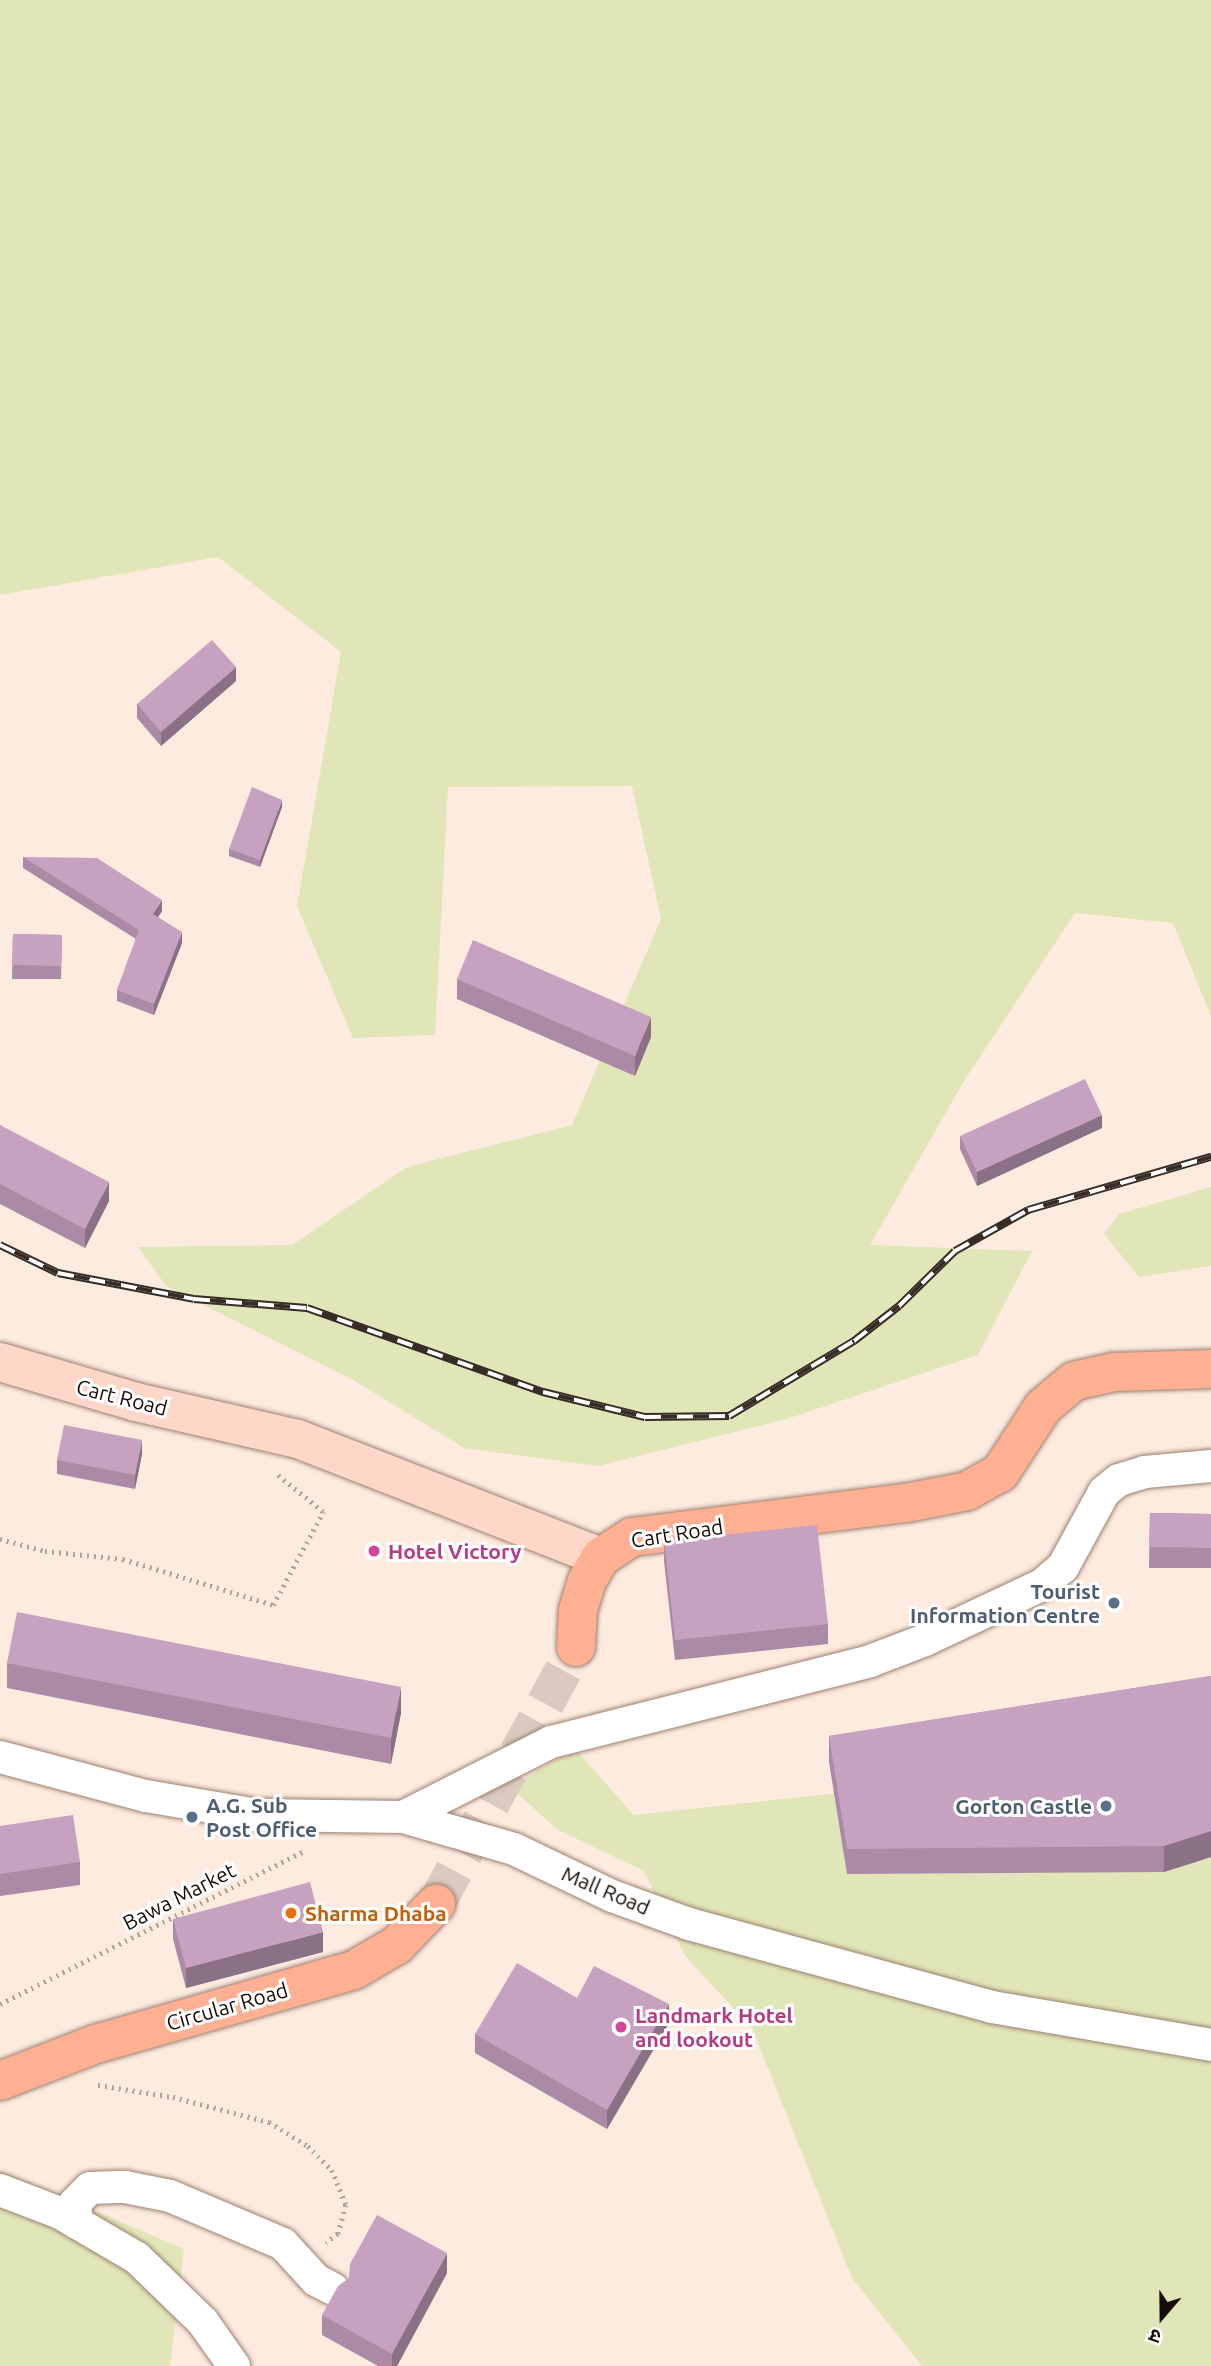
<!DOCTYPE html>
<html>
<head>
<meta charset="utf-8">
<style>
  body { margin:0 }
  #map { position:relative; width:1211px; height:2366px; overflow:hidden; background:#fdebe0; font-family:Ubuntu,"Noto Sans Devanagari",sans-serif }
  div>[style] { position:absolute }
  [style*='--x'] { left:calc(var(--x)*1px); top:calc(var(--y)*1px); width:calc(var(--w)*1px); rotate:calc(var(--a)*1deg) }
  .green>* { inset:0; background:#e1e6b8 }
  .primary-tunnel>* { height:38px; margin-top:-19px; transform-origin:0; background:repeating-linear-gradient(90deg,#dacabf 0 38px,transparent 0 57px) }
  .path>* { height:4.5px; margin-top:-2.25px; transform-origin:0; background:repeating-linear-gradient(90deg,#b1a299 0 2px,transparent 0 7px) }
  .roads { filter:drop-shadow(0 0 2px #9c8171) drop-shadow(0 0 2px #9c8171) }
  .street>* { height:32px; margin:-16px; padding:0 16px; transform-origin:16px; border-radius:16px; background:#fff }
  .secondary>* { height:38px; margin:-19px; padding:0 19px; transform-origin:19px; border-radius:19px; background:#ffd7c8 }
  .primary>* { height:38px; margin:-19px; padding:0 19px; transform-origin:19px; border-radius:19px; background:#ffaf92 }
  .rail>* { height:8px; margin-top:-4px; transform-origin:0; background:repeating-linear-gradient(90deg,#fff 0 16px,#372d26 0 32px); box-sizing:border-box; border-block:2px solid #372d26 }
  .wall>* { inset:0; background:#ab8aa5 }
  .shaded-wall>* { inset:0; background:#8b7186 }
  .building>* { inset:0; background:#c7a1c0 }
  .dots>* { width:19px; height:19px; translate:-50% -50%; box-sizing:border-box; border:4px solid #fff; border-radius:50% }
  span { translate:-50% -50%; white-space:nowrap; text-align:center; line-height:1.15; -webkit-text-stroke:6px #fff; paint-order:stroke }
  .street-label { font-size:21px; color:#150c06 }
  .hotel-label { font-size:21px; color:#b23c85; font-weight:700 }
  .left { translate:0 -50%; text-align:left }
  .service-label { font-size:21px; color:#4e5e75; font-weight:700 }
  .right { translate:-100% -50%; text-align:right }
  .food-label { font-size:21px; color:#c56008; font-weight:700 }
  .north { position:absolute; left:1127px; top:2282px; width:70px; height:70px; -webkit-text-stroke:5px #fff; paint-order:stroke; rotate:200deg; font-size:19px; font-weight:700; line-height:28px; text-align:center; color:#150c06 }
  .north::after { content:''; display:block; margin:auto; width:24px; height:32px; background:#150c06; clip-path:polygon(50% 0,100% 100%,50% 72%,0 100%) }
</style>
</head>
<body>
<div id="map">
  <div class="green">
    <i style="clip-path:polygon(0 0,1211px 0,1211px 1016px,1173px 923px,1075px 913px,964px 1081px,870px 1245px,1032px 1251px,978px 1355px,787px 1419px,598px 1466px,464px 1448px,353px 1380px,166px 1286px,138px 1247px,292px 1245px,407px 1167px,572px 1125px,661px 919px,632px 786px,448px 787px,435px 1035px,353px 1038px,297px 906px,341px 652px,218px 557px,0 595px)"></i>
    <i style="clip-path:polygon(1211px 1187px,1211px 1266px,1139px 1277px,1104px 1234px,1119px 1214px)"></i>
    <i style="clip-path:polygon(575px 1749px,634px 1815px,866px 1790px,1211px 1805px,1211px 2366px,922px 2366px,852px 2278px,752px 2028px,685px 1956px,644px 1871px,558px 1830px,510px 1787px)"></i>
    <i style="clip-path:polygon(0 2170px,184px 2249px,170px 2366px,0 2366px)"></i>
  </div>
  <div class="primary-tunnel">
    <i style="--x:436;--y:1904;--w:293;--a:-61.4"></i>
  </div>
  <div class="path">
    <i style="--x:0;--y:1539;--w:47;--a:14.9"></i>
    <i style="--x:45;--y:1551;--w:78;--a:5.9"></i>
    <i style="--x:123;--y:1559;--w:157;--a:17"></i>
    <i style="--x:273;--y:1605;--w:106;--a:-61.7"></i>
    <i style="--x:323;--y:1512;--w:62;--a:-140.9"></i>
    <i style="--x:0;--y:2004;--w:343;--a:-26.7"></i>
    <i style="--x:98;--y:2085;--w:76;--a:9.1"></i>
    <i style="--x:173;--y:2097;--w:99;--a:14.6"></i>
    <i style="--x:269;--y:2122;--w:46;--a:31.6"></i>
    <i style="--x:308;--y:2146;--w:34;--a:45"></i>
    <i style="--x:332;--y:2170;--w:38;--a:68"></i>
    <i style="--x:346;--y:2205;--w:30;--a:105"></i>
    <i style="--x:338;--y:2234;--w:15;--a:143"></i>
  </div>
  <div class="roads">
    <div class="street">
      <i style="--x:0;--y:1757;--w:151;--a:15"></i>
      <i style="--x:146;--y:1796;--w:113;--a:9.7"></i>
      <i style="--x:257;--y:1815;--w:146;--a:0.8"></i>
      <i style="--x:403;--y:1817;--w:116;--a:16.1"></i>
      <i style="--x:514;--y:1849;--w:109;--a:25.6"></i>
      <i style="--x:612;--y:1896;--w:82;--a:20"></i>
      <i style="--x:689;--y:1924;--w:314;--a:15.3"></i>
      <i style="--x:992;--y:2007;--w:222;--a:9.8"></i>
      <i style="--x:403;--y:1817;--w:166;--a:-26.9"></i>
      <i style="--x:551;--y:1742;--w:329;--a:-14.2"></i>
      <i style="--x:870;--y:1661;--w:59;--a:-20.9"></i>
      <i style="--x:925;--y:1640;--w:129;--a:-25.2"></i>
      <i style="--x:1042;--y:1585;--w:28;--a:-41"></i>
      <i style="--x:1063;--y:1567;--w:85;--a:-61.3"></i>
      <i style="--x:1104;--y:1492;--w:19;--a:-39"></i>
      <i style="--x:1119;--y:1480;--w:27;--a:-17"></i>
      <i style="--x:1145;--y:1472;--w:66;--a:-5.2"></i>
      <i style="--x:0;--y:2190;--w:64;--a:21"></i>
      <i style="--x:60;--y:2213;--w:89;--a:30.3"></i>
      <i style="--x:137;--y:2258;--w:92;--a:44.1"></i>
      <i style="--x:203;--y:2322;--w:54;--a:54.8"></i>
      <i style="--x:77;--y:2223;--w:20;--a:-96"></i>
      <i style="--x:75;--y:2203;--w:21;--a:-45"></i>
      <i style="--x:90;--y:2188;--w:35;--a:-2"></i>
      <i style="--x:125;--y:2187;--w:46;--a:11.3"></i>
      <i style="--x:170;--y:2196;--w:123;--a:23"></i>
      <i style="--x:283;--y:2244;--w:49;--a:47.5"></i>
      <i style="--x:316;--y:2280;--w:19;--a:28"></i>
    </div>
    <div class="secondary">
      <i style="--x:0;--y:1362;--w:142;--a:16.4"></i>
      <i style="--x:136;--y:1402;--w:166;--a:12.9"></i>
      <i style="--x:298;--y:1439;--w:325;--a:21.3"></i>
    </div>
    <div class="primary">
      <i style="--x:576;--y:1647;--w:37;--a:-87"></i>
      <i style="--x:578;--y:1610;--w:30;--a:-73"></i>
      <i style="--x:587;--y:1581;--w:28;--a:-60"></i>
      <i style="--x:601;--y:1557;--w:37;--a:-33"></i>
      <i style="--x:632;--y:1537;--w:276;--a:-7.1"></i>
      <i style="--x:906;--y:1503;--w:62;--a:-11.1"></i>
      <i style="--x:967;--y:1491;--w:38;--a:-29"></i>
      <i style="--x:1000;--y:1473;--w:79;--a:-56.9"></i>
      <i style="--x:1043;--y:1407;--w:40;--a:-40"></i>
      <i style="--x:1074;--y:1381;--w:41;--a:-12.7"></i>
      <i style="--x:1114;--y:1372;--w:97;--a:-1.8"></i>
      <i style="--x:0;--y:2081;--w:103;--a:-21.1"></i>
      <i style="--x:96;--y:2044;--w:268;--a:-16"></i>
      <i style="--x:354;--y:1970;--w:50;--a:-30.2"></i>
      <i style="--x:397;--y:1945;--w:57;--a:-46.4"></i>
    </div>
  </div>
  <div class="rail">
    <i style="--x:0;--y:1245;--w:64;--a:25.8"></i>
    <i style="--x:58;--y:1273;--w:138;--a:10.8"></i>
    <i style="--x:194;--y:1299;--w:113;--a:4.6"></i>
    <i style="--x:307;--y:1308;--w:251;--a:19.6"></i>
    <i style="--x:543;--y:1392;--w:105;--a:13.8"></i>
    <i style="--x:645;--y:1417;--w:84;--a:-0.7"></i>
    <i style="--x:729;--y:1416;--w:146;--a:-31"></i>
    <i style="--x:854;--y:1341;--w:57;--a:-37.9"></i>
    <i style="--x:899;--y:1306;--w:78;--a:-44.5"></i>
    <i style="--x:955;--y:1251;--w:84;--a:-29.3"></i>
    <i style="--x:1028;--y:1210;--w:191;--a:-16.2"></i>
  </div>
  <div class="wall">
    <i style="clip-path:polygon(236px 681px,161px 746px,137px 718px,137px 704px)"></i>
    <i style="clip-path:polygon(282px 807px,260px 867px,229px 856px,229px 849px)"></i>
    <i style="clip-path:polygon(23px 857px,162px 911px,158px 917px,182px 943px,154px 1015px,117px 1001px,117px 990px,136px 939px,23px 868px)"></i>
    <i style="clip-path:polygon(13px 934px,62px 935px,61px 979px,12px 979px)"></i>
    <i style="clip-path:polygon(457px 979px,651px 1037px,635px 1076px,457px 999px)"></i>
    <i style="clip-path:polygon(0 1125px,109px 1201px,85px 1248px,0 1204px)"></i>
    <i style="clip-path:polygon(1102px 1128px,977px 1186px,960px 1149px,960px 1136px)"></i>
    <i style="clip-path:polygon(142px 1454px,135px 1489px,57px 1474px,57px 1460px)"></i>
    <i style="clip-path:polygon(1150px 1513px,1211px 1514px,1211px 1568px,1149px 1568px)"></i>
    <i style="clip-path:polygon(664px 1541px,828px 1624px,828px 1644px,675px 1660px,664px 1561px)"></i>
    <i style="clip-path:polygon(7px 1663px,401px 1713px,391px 1764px,7px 1688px)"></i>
    <i style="clip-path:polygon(1211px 1676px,1211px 1857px,1164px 1872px,847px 1874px,829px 1762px,829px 1736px)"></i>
    <i style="clip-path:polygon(0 1826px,80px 1862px,80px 1885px,0 1896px)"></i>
    <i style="clip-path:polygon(173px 1919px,323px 1952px,186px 1988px,173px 1939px)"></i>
    <i style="clip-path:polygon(577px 1998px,669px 2023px,607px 2129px,475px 2053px,475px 2034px)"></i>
    <i style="clip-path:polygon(447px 2273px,397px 2366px,378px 2366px,322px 2335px,322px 2315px)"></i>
  </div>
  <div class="shaded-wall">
    <i style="clip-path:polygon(236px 667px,236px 681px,161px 746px,161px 732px)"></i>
    <i style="clip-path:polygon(282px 800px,282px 807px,260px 867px,260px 860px)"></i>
    <i style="clip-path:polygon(162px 900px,162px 911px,153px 925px,153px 914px)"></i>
    <i style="clip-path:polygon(182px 932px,182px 943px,154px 1015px,154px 1004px)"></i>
    <i style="clip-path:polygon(651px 1017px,651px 1037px,635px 1076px,635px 1056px)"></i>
    <i style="clip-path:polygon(1102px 1115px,1102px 1128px,977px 1186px,977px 1172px)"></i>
    <i style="clip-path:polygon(109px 1182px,109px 1201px,85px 1248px,85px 1229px)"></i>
    <i style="clip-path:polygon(142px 1440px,142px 1454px,135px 1489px,135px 1475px)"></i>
    <i style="clip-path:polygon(401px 1687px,401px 1713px,391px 1764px,391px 1738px)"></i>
    <i style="clip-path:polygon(1211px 1831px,1211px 1857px,1164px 1872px,1164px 1846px)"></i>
    <i style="clip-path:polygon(323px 1932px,323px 1952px,186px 1988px,186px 1968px)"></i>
    <i style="clip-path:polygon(669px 2004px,669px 2023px,607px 2129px,607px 2110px)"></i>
    <i style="clip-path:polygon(447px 2253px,447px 2273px,397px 2366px,392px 2366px,392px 2354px)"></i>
  </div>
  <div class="building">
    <i style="clip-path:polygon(212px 640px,236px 667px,161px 732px,137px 704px)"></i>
    <i style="clip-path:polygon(252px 787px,282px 800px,260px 860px,229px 849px)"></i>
    <i style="clip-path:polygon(23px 857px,97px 858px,162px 900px,153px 914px,182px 932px,154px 1004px,117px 990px,139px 930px)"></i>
    <i style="clip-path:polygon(13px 934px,62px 935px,61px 966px,12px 965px)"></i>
    <i style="clip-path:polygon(473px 940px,651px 1017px,635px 1056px,457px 979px)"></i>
    <i style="clip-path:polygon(1085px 1079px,1102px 1115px,977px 1172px,960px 1136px)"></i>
    <i style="clip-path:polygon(0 1125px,109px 1182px,85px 1229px,0 1184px)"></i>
    <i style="clip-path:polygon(64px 1425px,142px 1440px,135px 1475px,57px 1460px)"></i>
    <i style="clip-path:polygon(1150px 1513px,1211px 1514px,1211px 1548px,1149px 1547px)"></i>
    <i style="clip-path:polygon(817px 1525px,828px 1624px,675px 1640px,664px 1541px)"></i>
    <i style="clip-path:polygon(17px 1612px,401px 1687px,391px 1738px,7px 1663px)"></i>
    <i style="clip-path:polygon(1211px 1676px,1211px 1831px,1164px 1846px,847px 1849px,829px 1736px)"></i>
    <i style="clip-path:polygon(73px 1815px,80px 1862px,0 1874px,0 1826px)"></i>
    <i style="clip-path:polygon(310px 1882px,323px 1932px,186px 1968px,173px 1919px)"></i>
    <i style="clip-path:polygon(517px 1963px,577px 1998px,594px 1966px,669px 2004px,607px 2110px,475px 2034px)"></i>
    <i style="clip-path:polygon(377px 2215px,447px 2253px,392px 2354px,322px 2315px,338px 2286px,349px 2278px,350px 2264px)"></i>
  </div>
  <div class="dots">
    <i style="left:374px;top:1551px;background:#d1479c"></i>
    <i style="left:1114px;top:1603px;background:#5c6f8a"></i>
    <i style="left:1106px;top:1806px;background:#5c6f8a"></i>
    <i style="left:192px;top:1817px;background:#5c6f8a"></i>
    <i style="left:291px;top:1913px;background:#e8710a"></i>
    <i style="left:621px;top:2027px;background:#d1479c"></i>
  </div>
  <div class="street-label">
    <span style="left:122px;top:1397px;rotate:14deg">Cart Road</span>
    <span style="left:677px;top:1533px;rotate:-9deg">Cart Road</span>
    <span style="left:606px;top:1890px;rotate:23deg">Mall Road</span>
    <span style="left:179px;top:1896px;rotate:-27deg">Bawa Market</span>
    <span style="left:227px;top:2006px;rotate:-16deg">Circular Road</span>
  </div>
  <div class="hotel-label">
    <span class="left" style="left:388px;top:1551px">Hotel Victory</span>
    <span class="left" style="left:635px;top:2027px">Landmark Hotel<br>and lookout</span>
  </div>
  <div class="service-label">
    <span class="right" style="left:1100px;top:1603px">Tourist<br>Information Centre</span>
    <span class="left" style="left:206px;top:1817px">A.G. Sub<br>Post Office</span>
    <span class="right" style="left:1092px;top:1806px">Gorton Castle</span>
  </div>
  <div class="food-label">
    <span class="left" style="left:305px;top:1913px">Sharma Dhaba</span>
  </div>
  <div class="north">उ</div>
</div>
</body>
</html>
